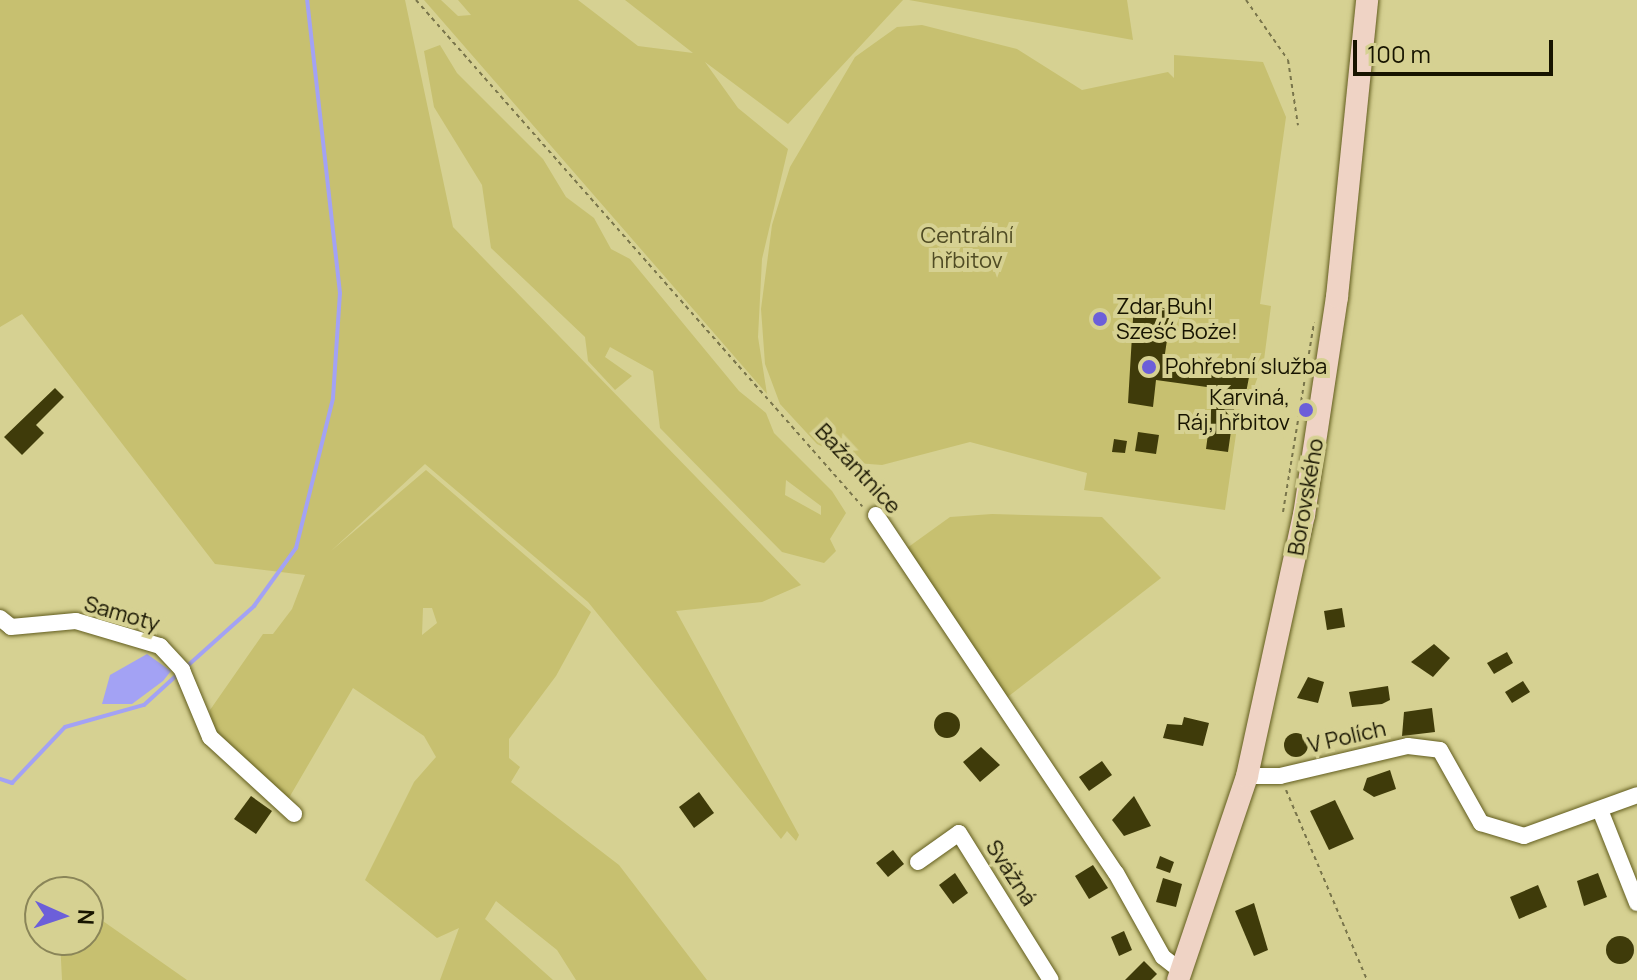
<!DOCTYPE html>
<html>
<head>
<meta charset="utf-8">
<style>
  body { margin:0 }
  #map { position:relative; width:1637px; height:980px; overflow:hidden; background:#d6d192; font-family:Manrope,sans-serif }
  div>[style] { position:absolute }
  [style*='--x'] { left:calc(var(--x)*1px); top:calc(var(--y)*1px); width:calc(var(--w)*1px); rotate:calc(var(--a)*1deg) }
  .green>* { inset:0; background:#c7c070 }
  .water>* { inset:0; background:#a3a2f4 }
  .stream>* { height:4px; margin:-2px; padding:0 2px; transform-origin:2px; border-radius:2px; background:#a3a2f4 }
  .building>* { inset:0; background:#3f3b0a }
  .round { border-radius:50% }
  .path>* { height:2px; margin-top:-1px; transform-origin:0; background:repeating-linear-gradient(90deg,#79754b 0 4px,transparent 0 8px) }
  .roads { filter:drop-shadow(0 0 2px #625d1e) drop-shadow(0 0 2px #625d1e) }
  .street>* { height:16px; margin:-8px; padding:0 8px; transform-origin:8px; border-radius:8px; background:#fff }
  .secondary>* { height:22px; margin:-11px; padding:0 11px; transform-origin:11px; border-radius:11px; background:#efd3c5 }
  .dots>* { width:22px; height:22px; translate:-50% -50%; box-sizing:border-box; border:4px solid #d6d192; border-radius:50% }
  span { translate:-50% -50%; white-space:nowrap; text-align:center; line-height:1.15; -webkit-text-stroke:8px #d6d192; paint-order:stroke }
  .park-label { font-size:22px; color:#504c24 }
  .poi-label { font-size:22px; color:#171400 }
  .left { translate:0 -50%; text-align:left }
  .right { translate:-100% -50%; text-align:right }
  .street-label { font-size:22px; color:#171400 }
  .north { position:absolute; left:24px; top:876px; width:80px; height:80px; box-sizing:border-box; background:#d6d192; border:2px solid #8a8558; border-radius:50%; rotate:93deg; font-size:22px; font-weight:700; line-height:32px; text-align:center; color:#171400 }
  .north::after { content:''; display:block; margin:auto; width:28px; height:36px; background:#6c5fd9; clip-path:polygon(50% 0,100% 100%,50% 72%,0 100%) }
  .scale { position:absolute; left:1353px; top:40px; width:200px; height:36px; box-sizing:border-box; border:4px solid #171400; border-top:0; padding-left:10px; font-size:24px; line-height:28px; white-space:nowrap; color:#171400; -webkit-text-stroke:6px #d6d192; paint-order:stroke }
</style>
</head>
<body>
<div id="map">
  <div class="green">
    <i style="clip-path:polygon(evenodd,0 0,405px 0,453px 227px,801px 585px,762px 602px,676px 611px,799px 835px,796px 841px,787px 831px,781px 839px,588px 602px,425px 464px,331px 551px,426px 470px,591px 612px,556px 676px,509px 739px,509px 758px,520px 767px,511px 782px,619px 865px,707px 980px,576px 980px,557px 950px,496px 901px,485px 919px,553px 980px,440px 980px,459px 928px,437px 938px,365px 880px,414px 782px,436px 757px,424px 736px,353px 688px,286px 803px,210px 733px,210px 710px,263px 634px,273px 634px,292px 609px,305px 575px,215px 564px,22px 314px,0 327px,0 0,423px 608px,432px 608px,437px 623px,422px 635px,423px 608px)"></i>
    <i style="clip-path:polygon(424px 0,441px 0,458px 16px,471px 15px,458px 0,578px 0,638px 46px,693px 53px,625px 0,903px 0,788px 124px,705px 62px,738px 108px,788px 149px,762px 259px,758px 337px,767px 394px)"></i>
    <i style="clip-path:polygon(909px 0,1127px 0,1133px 40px)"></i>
    <i style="clip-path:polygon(922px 25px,1017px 49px,1082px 90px,1168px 72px,1174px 78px,1174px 55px,1263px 62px,1286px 117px,1260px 304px,1271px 306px,1264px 360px,1249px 401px,1241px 400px,1225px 510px,1084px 490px,1087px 473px,970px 442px,882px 465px,856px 463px,817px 444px,780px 404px,765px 364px,761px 309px,772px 225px,790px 167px,855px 57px,897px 27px)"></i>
    <i style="clip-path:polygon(evenodd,440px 45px,457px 73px,543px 159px,566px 197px,594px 218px,611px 249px,630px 259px,739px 391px,766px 413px,774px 433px,832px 491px,846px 513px,830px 539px,836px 551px,824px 563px,782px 552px,660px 428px,653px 371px,610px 347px,605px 357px,632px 376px,615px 390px,588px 361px,585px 337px,491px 248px,482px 185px,434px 107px,424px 51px,440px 45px,786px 480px,821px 506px,821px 515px,785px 495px,786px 480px)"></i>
    <i style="clip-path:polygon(992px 514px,1102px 517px,1161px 578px,1005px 699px,907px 548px,950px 517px)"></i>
    <i style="clip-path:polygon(88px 908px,100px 919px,187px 980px,62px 980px,60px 940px,88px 940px)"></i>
  </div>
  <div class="water">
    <i style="clip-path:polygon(147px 654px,171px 671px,163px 681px,132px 704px,102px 704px,110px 675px)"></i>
  </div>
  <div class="stream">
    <i style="--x:185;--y:668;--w:93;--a:-41.9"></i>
    <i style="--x:254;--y:606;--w:72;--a:-54.1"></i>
    <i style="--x:296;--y:548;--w:154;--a:-76.1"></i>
    <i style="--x:333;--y:398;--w:105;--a:-86.2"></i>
    <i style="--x:340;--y:293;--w:295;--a:-96.4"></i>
    <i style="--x:0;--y:779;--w:13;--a:18"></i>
    <i style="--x:12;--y:783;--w:77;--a:-46.6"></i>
    <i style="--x:65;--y:727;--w:82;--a:-15.6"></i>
    <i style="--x:144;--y:705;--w:46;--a:-42.4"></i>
  </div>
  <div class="building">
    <i style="clip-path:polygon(1134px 302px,1172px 307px,1164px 360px,1250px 372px,1245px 398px,1236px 396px,1228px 452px,1206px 449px,1214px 388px,1156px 380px,1153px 407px,1128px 403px)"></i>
    <i style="clip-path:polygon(55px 388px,64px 397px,36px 425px,44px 433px,22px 455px,4px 437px)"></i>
    <i style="clip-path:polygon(1138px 432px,1159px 435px,1156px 454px,1135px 451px)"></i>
    <i style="clip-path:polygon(1114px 439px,1127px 441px,1125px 453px,1112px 452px)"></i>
    <i style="clip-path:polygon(1342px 608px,1345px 627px,1327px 630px,1324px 611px)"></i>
    <i style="clip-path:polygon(1434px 644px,1450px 658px,1433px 677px,1411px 662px)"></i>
    <i style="clip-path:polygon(1507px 652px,1513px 663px,1494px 674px,1487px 663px)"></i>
    <i style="clip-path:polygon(1308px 677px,1324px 682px,1318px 703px,1297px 698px)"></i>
    <i style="clip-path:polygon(1523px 681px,1530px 692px,1512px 703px,1505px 692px)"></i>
    <i style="clip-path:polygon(1388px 686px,1390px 700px,1382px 704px,1352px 707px,1349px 692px)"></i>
    <i style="clip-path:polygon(1432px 708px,1435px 732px,1402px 736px,1404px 712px)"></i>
    <i class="round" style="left:934px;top:712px;width:26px;height:26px"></i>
    <i style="clip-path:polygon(1184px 717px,1209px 723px,1203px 746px,1163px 738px,1167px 724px,1182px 725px)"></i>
    <i class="round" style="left:1284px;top:733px;width:24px;height:24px"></i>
    <i style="clip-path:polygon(981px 747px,1000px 765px,980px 782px,963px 762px)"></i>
    <i style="clip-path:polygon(1102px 761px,1112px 775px,1089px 791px,1079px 777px)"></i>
    <i style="clip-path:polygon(1390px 770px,1396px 789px,1374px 797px,1363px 790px,1367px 778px)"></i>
    <i style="clip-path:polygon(699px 792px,714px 813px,694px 828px,679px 807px)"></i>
    <i style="clip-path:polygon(251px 796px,272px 811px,256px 834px,234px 819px)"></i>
    <i style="clip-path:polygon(1134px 796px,1151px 826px,1124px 836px,1112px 820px)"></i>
    <i style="clip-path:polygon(1335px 800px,1354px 839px,1329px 850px,1310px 811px)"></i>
    <i style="clip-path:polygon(893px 850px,904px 864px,888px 877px,876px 863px)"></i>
    <i style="clip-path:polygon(1160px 856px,1174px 862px,1170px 873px,1156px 868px)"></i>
    <i style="clip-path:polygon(1093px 865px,1108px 888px,1089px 899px,1075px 876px)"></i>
    <i style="clip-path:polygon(955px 873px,968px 893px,953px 904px,939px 885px)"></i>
    <i style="clip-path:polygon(1598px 873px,1607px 897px,1584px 906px,1577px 881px)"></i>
    <i style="clip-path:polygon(1163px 878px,1182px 884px,1176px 907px,1156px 902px)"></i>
    <i style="clip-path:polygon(1538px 885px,1547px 907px,1519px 919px,1510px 897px)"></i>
    <i style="clip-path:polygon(1254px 903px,1268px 950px,1254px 956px,1235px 911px)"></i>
    <i style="clip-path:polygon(1124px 931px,1132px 950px,1119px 956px,1111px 937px)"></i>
    <i class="round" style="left:1606px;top:936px;width:28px;height:28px"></i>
    <i style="clip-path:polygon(1144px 961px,1157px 974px,1151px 980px,1125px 980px)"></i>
  </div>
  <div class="path">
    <i style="--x:416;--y:0;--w:675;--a:48.61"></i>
    <i style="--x:1246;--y:0;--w:73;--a:55"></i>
    <i style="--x:1288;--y:60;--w:66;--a:81.3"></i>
    <i style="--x:1283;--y:512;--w:192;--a:-80.7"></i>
    <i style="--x:1286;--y:790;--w:207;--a:66.9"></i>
  </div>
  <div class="roads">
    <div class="street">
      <i style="--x:876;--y:515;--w:431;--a:56.2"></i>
      <i style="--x:1116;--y:873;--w:96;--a:60.8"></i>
      <i style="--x:1163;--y:957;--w:23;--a:38"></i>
      <i style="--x:0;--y:618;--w:14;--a:39"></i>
      <i style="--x:11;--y:627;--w:65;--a:-5.3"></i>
      <i style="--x:76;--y:621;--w:88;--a:16.6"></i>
      <i style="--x:160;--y:646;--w:33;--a:47"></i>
      <i style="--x:182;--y:670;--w:73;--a:67.3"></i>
      <i style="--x:210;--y:737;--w:114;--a:42.5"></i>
      <i style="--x:1247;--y:776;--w:33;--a:0"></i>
      <i style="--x:1280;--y:776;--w:131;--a:-13.2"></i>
      <i style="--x:1408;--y:746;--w:32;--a:7"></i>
      <i style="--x:1440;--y:750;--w:84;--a:60.7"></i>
      <i style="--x:1481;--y:823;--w:45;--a:16.8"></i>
      <i style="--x:1524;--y:836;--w:120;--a:-19.9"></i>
      <i style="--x:1600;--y:810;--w:100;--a:68.3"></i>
      <i style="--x:918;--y:862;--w:50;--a:-35.3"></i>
      <i style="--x:959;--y:833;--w:173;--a:58"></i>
    </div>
    <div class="secondary">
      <i style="--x:1178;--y:980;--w:215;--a:-71.3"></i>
      <i style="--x:1247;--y:776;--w:267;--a:-77.7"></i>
      <i style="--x:1304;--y:515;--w:220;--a:-81.4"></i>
      <i style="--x:1337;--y:297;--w:299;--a:-84.2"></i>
    </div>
  </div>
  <div class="dots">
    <i style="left:1100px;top:319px;background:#6c5fd9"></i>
    <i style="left:1149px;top:367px;background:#6c5fd9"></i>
    <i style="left:1306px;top:410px;background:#6c5fd9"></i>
  </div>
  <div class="park-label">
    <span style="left:967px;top:248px">Centrální<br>hřbitov</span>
  </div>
  <div class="poi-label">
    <span class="left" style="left:1116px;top:319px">Zdar Buh!<br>Sześć Boże!</span>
    <span class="left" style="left:1165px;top:367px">Pohřební služba</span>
    <span class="right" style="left:1290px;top:410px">Karviná,<br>Ráj, hřbitov</span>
  </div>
  <div class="street-label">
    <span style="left:858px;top:469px;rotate:47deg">Bažantnice</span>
    <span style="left:1306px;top:497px;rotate:-80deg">Borovského</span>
    <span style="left:122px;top:614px;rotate:16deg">Samoty</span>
    <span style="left:1347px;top:737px;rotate:-13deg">V Polích</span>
    <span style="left:1011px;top:873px;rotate:57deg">Svážná</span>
  </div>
  <div class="north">N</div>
  <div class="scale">100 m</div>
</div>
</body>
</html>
